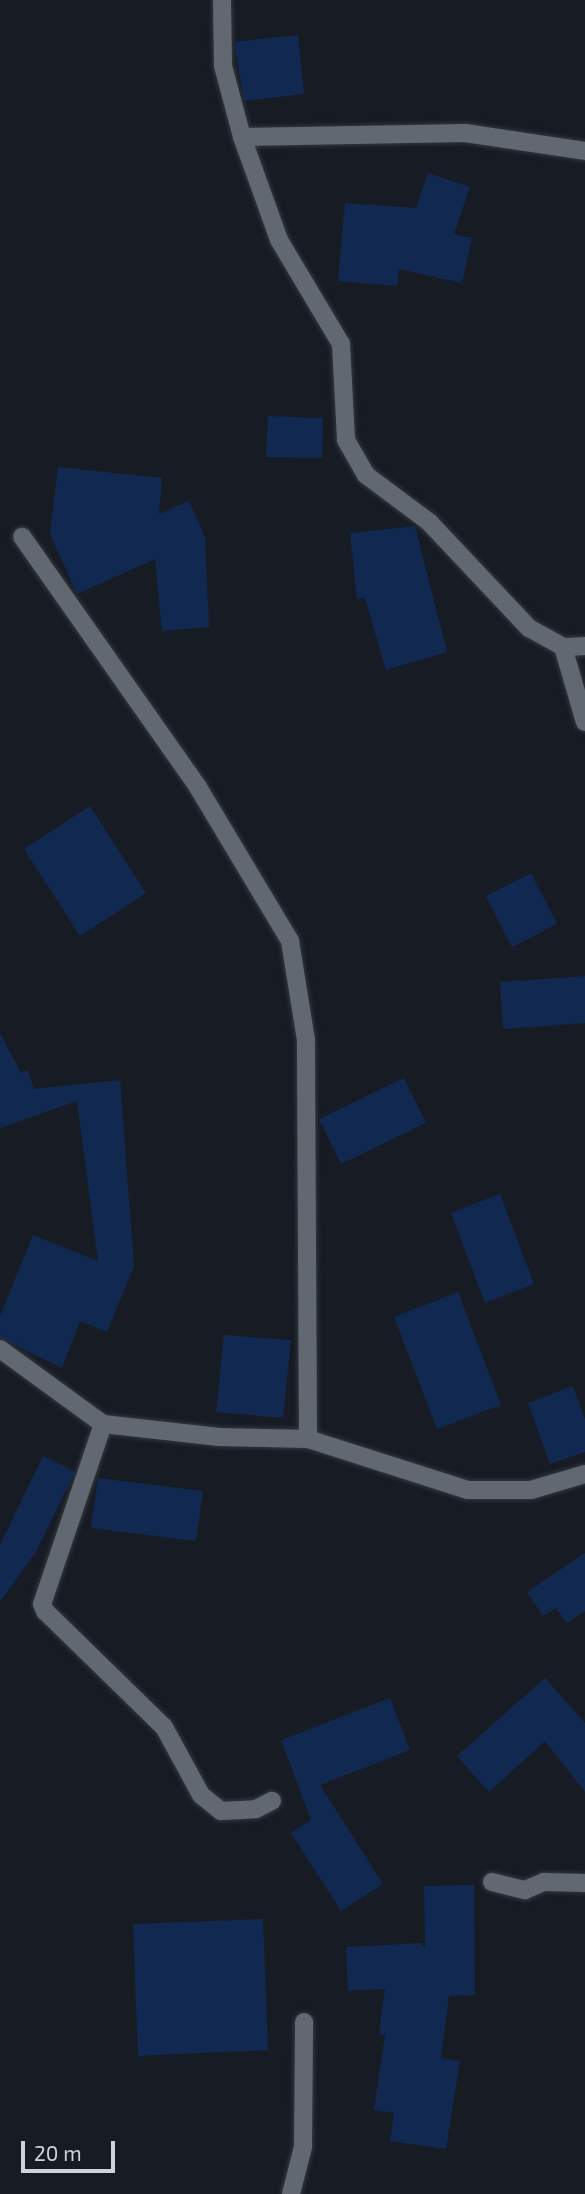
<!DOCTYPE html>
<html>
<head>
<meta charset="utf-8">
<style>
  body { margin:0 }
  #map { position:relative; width:585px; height:2194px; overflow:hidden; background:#171c24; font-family:"Exo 2",sans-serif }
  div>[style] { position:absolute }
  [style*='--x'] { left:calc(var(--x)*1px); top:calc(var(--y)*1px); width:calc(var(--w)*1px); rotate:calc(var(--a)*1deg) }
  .building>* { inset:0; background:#112951 }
  .roads { filter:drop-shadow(0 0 2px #34373e) drop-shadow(0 0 2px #34373e) }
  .minor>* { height:18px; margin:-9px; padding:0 9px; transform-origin:9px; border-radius:9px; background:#626872 }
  span { translate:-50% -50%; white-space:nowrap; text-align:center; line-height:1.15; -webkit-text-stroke:7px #171c24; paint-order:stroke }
  .scale { position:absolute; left:21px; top:2141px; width:94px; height:32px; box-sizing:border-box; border:4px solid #cfd3d8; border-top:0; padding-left:9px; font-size:21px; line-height:24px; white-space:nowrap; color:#cfd3d8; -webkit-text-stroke:5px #171c24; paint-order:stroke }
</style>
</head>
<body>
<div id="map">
  <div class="building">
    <i style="clip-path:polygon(298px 35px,304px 94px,244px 101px,234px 42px)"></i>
    <i style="clip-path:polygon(428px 173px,470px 187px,454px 234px,472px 238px,462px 283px,399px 269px,397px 286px,338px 281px,345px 203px,416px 208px)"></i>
    <i style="clip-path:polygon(268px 416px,323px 418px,322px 458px,266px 457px)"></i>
    <i style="clip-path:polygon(58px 467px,162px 478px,159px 514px,189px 501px,205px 537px,209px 627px,162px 631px,155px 559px,77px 594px,50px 534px)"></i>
    <i style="clip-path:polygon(415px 526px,447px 652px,386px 670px,365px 598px,357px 599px,350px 533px)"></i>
    <i style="clip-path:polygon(90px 806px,146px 893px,80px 936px,24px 849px)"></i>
    <i style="clip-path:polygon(531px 873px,557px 924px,512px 947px,486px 896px)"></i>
    <i style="clip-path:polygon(585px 976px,585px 1023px,503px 1029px,500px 982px)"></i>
    <i style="clip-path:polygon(0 1033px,21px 1073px,28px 1070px,34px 1089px,120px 1080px,134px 1266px,107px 1332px,80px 1321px,62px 1368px,0 1338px,0 1316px,33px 1235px,98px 1261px,77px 1101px,0 1128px)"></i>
    <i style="clip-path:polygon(404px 1078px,426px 1123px,341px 1164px,319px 1119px)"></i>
    <i style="clip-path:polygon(500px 1194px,534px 1284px,485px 1303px,451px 1213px)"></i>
    <i style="clip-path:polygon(458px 1292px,501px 1405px,437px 1429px,394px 1317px)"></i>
    <i style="clip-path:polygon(224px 1335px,291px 1340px,283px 1418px,216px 1412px)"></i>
    <i style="clip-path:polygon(573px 1386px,585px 1419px,585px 1452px,550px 1464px,528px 1403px)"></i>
    <i style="clip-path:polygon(43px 1456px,75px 1472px,37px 1550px,0 1602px,0 1545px)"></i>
    <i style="clip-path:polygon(98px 1478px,203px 1491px,196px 1541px,91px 1528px)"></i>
    <i style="clip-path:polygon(585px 1553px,585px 1611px,567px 1623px,556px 1608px,543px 1616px,527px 1592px)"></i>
    <i style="clip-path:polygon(545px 1678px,585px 1723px,585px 1792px,545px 1741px,489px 1792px,457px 1756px)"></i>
    <i style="clip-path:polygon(390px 1698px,410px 1750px,320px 1785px,383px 1884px,341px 1911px,291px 1833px,311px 1820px,281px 1740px)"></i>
    <i style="clip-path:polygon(474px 1885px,475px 1995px,449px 1996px,441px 2058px,460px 2061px,446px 2149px,390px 2141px,394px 2113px,374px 2110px,385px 2035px,379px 2034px,385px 1989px,348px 1991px,346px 1947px,421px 1943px,425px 1949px,424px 1886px)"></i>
    <i style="clip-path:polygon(263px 1919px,268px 2050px,138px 2056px,133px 1924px)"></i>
  </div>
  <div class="roads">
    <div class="minor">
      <i style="--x:222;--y:0;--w:66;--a:89.1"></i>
      <i style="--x:223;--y:66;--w:73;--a:75"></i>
      <i style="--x:242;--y:137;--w:109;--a:70.2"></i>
      <i style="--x:279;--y:240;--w:121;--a:59.2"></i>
      <i style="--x:341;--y:344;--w:96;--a:87"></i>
      <i style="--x:346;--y:440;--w:40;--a:60.3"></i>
      <i style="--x:366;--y:475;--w:79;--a:36.7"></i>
      <i style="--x:429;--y:522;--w:146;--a:46.7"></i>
      <i style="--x:529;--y:628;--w:39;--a:29"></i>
      <i style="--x:242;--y:137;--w:223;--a:-1"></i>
      <i style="--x:465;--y:133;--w:121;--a:8.5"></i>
      <i style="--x:585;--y:646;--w:22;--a:177"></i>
      <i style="--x:563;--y:647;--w:78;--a:73.7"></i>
      <i style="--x:0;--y:1349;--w:127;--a:36.1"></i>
      <i style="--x:103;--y:1424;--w:117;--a:6.4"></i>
      <i style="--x:219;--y:1437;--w:89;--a:1.3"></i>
      <i style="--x:308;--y:1439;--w:399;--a:-90.3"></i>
      <i style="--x:306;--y:1040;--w:100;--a:-99.2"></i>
      <i style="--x:290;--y:941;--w:179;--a:-120.9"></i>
      <i style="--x:198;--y:787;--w:306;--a:-125.1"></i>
      <i style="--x:103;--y:1424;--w:190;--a:108.7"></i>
      <i style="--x:42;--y:1604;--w:8;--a:67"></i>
      <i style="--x:45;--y:1611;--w:166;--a:44.3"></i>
      <i style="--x:164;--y:1727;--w:77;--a:61.4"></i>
      <i style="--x:201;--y:1795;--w:26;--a:39"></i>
      <i style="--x:221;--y:1811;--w:35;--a:-3"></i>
      <i style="--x:256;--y:1809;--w:18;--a:-27"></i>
      <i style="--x:308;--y:1439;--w:168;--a:17.7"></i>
      <i style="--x:468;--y:1490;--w:63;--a:0"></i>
      <i style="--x:531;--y:1490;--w:56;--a:-16.5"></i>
      <i style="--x:492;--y:1882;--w:34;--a:14"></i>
      <i style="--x:525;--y:1890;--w:21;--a:-23"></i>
      <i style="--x:544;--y:1882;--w:41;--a:1.4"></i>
      <i style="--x:291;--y:2194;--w:49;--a:-75.7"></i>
      <i style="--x:303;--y:2147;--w:125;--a:-89.5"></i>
    </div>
  </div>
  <div class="scale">20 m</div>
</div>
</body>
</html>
